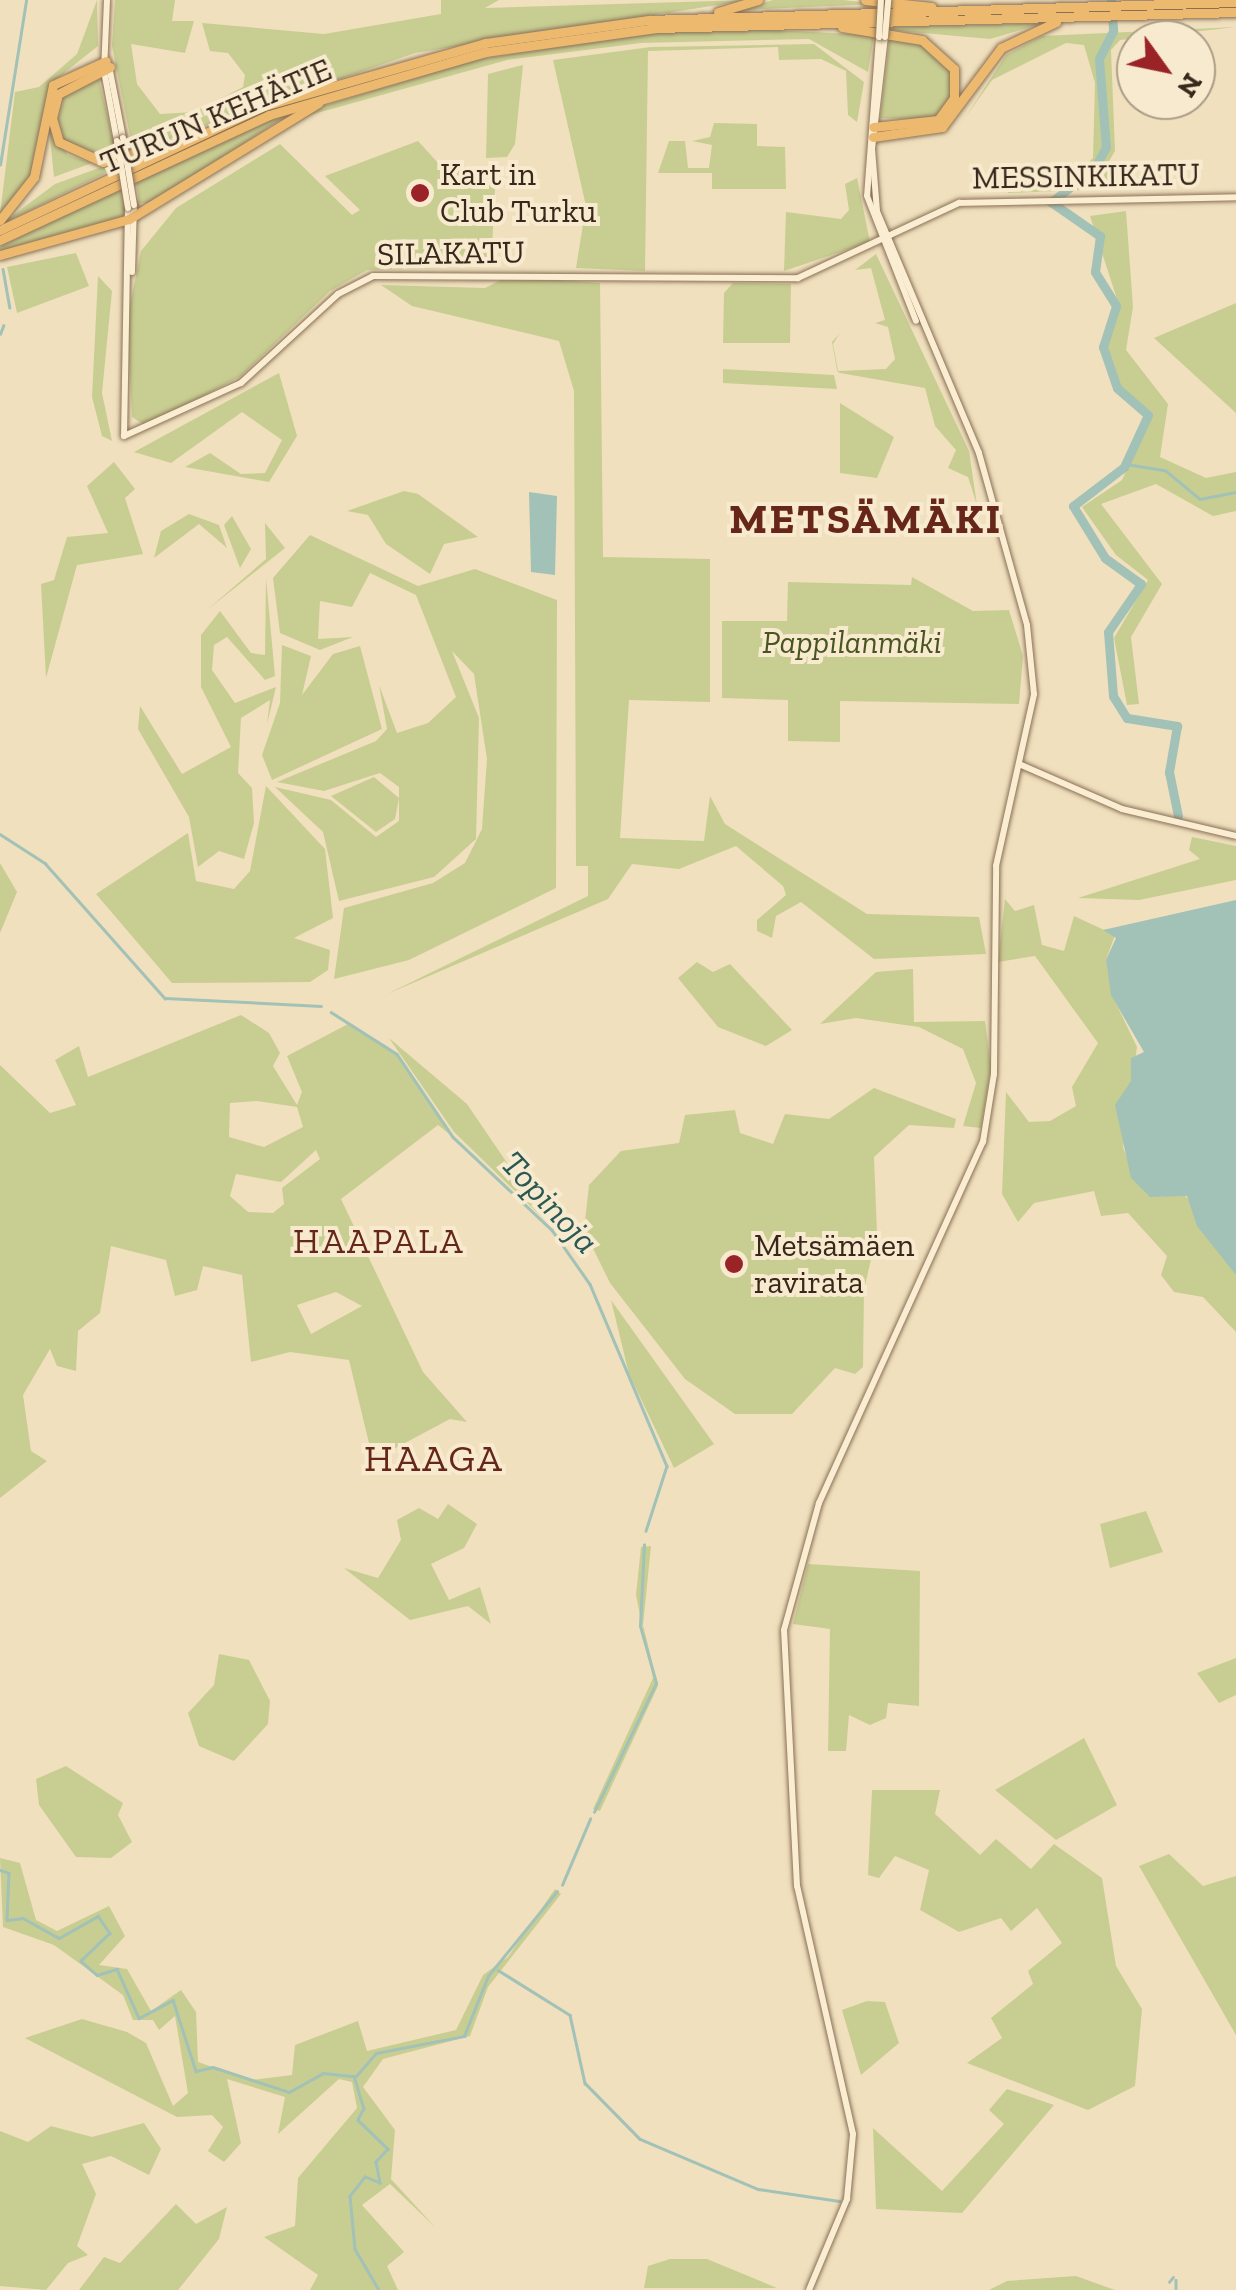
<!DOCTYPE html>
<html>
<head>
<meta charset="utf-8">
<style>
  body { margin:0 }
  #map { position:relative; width:1236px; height:2290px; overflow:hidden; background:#f0e0be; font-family:"Zilla Slab",serif }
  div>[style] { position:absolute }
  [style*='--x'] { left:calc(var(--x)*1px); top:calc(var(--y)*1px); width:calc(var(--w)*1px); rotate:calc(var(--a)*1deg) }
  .green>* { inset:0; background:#c8ce92 }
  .water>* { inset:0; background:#a2c1b7 }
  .stream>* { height:2.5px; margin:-1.25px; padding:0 1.25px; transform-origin:1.25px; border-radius:1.25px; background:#a2c1b7 }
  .river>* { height:9px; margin:-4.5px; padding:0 4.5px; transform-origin:4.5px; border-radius:4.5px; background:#a2c1b7 }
  .roads { filter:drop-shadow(0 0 2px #897056) drop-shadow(0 0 2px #897056) }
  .tertiary>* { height:6px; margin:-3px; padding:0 3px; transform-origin:3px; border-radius:3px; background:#faedd1 }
  .secondary>* { height:6px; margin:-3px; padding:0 3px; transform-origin:3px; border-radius:3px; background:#faedd1 }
  .trunk>* { height:9px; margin:-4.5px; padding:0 4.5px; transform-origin:4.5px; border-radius:4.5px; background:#edb96e }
  .bridges { filter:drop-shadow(0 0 2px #897056) drop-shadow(0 0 2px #897056) }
  .tertiary-bridge>* { height:6px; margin:-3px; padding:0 3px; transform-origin:3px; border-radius:3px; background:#faedd1 }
  .secondary-bridge>* { height:6px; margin:-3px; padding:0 3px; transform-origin:3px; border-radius:3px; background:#faedd1 }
  .dots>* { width:28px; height:28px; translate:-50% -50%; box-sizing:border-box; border:5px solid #f7eace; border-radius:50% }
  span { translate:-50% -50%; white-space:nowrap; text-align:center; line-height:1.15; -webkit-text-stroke:8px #f7eace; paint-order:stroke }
  .street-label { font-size:32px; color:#37281b }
  .poi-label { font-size:32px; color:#37281b }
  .left { translate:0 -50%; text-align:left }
  .park-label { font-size:32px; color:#495521; font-style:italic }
  .water-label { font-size:35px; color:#2a5854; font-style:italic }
  .neighbourhood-label { font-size:35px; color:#662719; letter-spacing:2.5px }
  .quarter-label { font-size:38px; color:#662719; letter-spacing:2.5px }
  .district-label { font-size:42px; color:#662719; font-weight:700; letter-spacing:2.5px }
  .north { position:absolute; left:1116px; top:20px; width:100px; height:100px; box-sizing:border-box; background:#f7eace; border:2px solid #aa9c86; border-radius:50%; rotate:123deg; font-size:28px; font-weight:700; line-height:40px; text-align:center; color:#37281b }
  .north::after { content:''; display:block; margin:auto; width:35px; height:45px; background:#9a2327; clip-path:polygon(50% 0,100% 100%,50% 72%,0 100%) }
</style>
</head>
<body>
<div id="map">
  <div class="green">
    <i style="clip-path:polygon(97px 0,98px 46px,49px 85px,32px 174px,0 214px,15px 92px,39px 87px,77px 54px)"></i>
    <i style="clip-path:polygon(115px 0,175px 0,172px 21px,194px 21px,185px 53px,131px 44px,137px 84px,160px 114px,194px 112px,243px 87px,245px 75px,228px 53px,210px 51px,202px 23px,324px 34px,441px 14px,441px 0,499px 0,485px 8px,749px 0,415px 53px,133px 151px,112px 46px)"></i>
    <i style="clip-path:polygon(773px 0,843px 0,877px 4px,739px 10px)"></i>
    <i style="clip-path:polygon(1044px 23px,990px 39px,890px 30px,891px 27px)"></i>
    <i style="clip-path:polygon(1236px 27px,1120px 40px,1111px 50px,1115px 151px,1105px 168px,1133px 188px,1008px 193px,1005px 176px,1074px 177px,1093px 158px,1095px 83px,1084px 45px,1066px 43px,992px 80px,965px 118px,1006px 55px,1042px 36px)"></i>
    <i style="clip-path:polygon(750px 29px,874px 35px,868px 72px,809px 39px,641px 43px,507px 60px,310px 115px,181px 190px,304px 112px,474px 60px,641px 34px)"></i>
    <i style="clip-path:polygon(890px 36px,920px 41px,950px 65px,952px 98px,932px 120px,880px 118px)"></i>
    <i style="clip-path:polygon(814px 44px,864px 82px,857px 122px,848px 115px,846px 71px,821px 59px,779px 60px,778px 47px,648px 51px,645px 271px,576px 268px,586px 206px,553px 60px,651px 47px)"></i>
    <i style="clip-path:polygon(523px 65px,515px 144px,507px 157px,486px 158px,488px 74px)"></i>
    <i style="clip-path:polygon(98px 76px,117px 156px,103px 159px,62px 140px,56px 123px,65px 91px)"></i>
    <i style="clip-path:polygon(297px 109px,151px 203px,139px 203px,136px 178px)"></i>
    <i style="clip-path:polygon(714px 123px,757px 124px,757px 146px,785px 147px,786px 189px,712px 189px,712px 173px,658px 173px,669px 141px,685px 141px,688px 168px,709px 168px,712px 145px,692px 141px,710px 137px)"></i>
    <i style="clip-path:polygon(49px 129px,68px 155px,92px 163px,54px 177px)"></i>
    <i style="clip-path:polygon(418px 141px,439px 164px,496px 169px,491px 267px,367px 270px,330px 291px,241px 376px,146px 426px,132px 417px,127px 319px,141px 251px,176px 208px,280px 144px,352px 215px,360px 210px,325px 176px)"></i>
    <i style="clip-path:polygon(118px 161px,119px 166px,0 225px,55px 184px)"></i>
    <i style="clip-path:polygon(857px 178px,870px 242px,784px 271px,786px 212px,841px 219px,849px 210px,845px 184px)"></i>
    <i style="clip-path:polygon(122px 187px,127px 217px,0 252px,0 246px)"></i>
    <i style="clip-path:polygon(1126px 211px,1133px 307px,1126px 350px,1168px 404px,1160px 457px,1206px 478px,1236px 472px,1236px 511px,1213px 516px,1156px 484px,1101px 504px,1162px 584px,1131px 637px,1139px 704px,1127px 705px,1114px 638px,1148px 580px,1116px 555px,1082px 507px,1122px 480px,1152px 413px,1120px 387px,1106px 342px,1118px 302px,1090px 216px)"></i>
    <i style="clip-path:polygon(76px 253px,89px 286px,17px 313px,7px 267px)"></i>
    <i style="clip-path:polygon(876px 254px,969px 451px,977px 505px,968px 477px,948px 468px,956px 450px,935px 426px,925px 388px,840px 373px,838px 372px,837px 370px,832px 342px,840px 333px,833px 344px,838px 371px,886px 369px,895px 359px,888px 327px,875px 323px,885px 320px,871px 268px,855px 270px)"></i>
    <i style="clip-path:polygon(98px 276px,112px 291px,102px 393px,112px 441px,102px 436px,92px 397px)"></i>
    <i style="clip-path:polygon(507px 277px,600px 283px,603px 557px,710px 559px,710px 702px,629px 700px,620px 838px,704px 841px,710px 796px,725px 824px,867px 914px,979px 917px,986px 954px,874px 959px,801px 902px,776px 916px,772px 938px,757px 931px,757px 920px,786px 895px,783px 886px,736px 846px,679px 869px,632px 864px,608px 899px,387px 994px,588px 896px,588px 866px,576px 866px,574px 391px,559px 341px,412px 306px,381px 285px,485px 288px)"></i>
    <i style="clip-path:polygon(733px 283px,791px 284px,790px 343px,723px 343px,724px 293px)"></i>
    <i style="clip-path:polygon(1236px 303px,1236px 413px,1154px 338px)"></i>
    <i style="clip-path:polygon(723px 369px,834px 375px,837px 389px,723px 383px)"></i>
    <i style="clip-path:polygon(279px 373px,297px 436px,269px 482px,185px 467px,210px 453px,241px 474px,265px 473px,282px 440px,242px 412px,171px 463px,134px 452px)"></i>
    <i style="clip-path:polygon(840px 403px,894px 437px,877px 478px,840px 473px)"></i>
    <i style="clip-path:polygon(114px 462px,135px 489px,125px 498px,143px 554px,77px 565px,46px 678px,41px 584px,54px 580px,67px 537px,108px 533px,87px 486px)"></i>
    <i style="clip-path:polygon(404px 491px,418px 494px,478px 537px,444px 544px,430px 574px,386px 544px,368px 515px,347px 511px)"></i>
    <i style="clip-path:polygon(189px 514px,219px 525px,227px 548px,199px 524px,154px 558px,161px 531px)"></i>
    <i style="clip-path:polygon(232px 516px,251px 549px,240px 568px,224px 525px)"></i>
    <i style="clip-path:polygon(265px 523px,285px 548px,207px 610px,266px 559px)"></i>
    <i style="clip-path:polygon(310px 535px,418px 586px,475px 569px,557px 600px,556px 888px,409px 960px,334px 979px,344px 908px,433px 883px,465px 863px,482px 829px,487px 759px,474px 674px,452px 651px,479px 718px,476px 839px,434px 877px,339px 901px,323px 832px,275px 787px,331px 800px,376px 837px,399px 821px,399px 787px,380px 773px,324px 791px,277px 782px,376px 741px,387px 729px,379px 685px,397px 733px,428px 723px,456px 697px,416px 595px,370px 573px,352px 607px,320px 601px,318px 639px,353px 637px,320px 650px,280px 633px,273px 578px)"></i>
    <i style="clip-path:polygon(912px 577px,973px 611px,1009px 610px,1023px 656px,1019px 704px,840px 701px,840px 742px,788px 741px,788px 700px,722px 698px,722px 621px,787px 621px,788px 582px,911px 585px)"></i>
    <i style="clip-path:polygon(266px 578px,275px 676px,265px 680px,227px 637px,214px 645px,212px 670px,235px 703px,276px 687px,267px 724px,270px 700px,241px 718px,238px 773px,252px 788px,254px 823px,244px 859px,219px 851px,198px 867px,189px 817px,138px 729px,140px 706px,182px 774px,231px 747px,201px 687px,201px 635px,220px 611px,251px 653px,265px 655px)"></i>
    <i style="clip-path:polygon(282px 645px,311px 656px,302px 695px,333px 654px,360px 646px,382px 729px,272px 780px,262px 755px,280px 703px)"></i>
    <i style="clip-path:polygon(374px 777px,399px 798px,395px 819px,376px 832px,331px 796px)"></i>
    <i style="clip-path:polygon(266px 786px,325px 849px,333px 918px,294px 938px,330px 950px,328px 970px,310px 982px,172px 983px,96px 894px,188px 833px,196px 881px,234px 889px,250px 871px)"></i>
    <i style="clip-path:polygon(1192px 837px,1236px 846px,1236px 880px,1139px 900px,1078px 898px,1200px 859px,1189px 850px)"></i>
    <i style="clip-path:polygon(0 863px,17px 892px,0 933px)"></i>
    <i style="clip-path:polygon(1005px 899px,1015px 911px,1034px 905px,1042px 945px,1064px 951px,1074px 916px,1115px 935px,1106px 960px,1112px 995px,1137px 1047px,1123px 1147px,1132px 1172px,1160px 1197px,1180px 1192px,1192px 1202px,1236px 1275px,1236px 1332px,1203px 1297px,1174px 1292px,1161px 1275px,1167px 1256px,1128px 1213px,1101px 1216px,1094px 1191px,1034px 1203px,1018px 1222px,1002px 1194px,1006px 1092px,1029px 1122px,1050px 1121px,1076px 1106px,1072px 1087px,1098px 1043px,1035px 956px,998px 962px)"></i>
    <i style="clip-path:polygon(697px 962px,713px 972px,730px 964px,792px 1030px,766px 1046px,718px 1027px,678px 978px)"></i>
    <i style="clip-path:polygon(913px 969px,914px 1022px,985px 1021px,991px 1067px,981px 1128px,963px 1126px,976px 1083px,963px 1049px,919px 1027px,856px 1018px,820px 1024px,876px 972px)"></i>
    <i style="clip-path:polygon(evenodd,241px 1015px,269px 1033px,280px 1053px,273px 1066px,297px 1105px,302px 1092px,287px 1056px,350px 1023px,397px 1054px,453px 1137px,438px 1125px,341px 1199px,423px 1372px,467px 1422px,450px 1419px,373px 1460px,349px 1360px,290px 1352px,251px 1362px,242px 1275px,203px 1266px,197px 1290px,175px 1296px,166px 1260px,111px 1246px,100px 1313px,78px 1331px,76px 1371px,57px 1366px,50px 1349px,23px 1395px,31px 1451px,47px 1461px,0 1498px,0 1065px,50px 1113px,76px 1105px,55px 1060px,79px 1046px,88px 1077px,241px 1015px,257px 1101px,297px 1107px,303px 1127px,264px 1147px,229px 1137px,230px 1103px,257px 1101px,241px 1015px,316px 1150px,320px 1159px,282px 1188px,284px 1204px,273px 1213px,248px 1212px,230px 1196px,236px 1174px,281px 1182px,316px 1150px,241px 1015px,336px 1292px,362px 1306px,311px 1334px,297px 1305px,336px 1292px)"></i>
    <i style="clip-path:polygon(389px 1038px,467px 1104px,548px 1223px,454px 1132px)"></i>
    <i style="clip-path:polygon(874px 1088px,956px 1119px,954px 1128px,909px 1125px,874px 1157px,877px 1233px,864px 1290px,863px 1367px,855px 1374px,835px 1368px,792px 1414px,735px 1414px,685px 1379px,610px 1283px,584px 1230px,589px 1185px,621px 1151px,679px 1143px,685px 1115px,735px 1110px,740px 1133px,773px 1144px,785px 1114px,829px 1119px)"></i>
    <i style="clip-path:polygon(611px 1300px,714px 1444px,674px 1468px,629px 1374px)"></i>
    <i style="clip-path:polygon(448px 1504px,477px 1524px,464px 1548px,431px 1564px,449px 1600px,480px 1587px,491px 1624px,468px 1606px,410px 1620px,344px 1568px,378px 1578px,401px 1540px,397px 1520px,419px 1508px,438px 1519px)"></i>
    <i style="clip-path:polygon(1146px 1511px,1163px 1552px,1110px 1568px,1100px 1524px)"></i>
    <i style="clip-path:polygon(651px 1546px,643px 1625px,658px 1686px,600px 1811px,593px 1809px,653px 1678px,636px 1595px,641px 1547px)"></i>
    <i style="clip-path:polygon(808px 1564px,920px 1571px,919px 1706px,888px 1703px,886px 1718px,870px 1725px,849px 1715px,846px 1751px,828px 1751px,830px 1629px,793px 1624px)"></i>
    <i style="clip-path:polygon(219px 1654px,249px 1660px,270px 1701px,268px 1724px,234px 1761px,199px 1746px,188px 1713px,214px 1685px)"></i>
    <i style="clip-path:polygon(1236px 1658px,1236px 1695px,1219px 1703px,1197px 1673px)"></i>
    <i style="clip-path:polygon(1084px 1738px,1117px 1805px,1056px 1840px,995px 1790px)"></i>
    <i style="clip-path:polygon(66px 1766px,123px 1803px,118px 1815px,132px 1842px,111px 1858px,76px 1857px,39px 1805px,36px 1779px)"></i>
    <i style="clip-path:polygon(872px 1790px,940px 1790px,935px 1814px,980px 1855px,996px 1839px,1031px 1869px,1054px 1844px,1102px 1878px,1116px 1966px,1142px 2009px,1135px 2086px,1088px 2110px,967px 2063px,1002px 2038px,991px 2018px,1033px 1984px,1028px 1971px,1062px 1943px,1037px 1908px,1011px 1931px,1001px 1918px,959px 1932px,920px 1910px,929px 1870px,895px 1856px,879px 1878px,868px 1875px)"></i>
    <i style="clip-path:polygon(1169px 1854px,1203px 1886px,1236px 1876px,1236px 2035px,1139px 1866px)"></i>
    <i style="clip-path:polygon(0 1858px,20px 1863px,36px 1920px,57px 1931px,109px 1906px,125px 1936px,99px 1965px,127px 1969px,151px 2011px,181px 1990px,196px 2012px,198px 2062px,251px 2080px,292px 2075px,295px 2045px,358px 2021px,367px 2051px,456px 2030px,483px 1975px,508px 1957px,555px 1889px,561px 1894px,488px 1987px,470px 2036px,383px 2059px,363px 2087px,395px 2130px,391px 2179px,435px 2227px,390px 2184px,362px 2205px,404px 2252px,387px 2266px,398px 2290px,310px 2290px,318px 2275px,264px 2237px,295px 2226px,298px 2178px,357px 2108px,352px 2082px,339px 2079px,278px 2134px,285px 2097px,227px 2079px,241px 2143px,224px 2162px,208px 2151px,223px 2127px,212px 2115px,177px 2117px,25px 2038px,82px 2019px,127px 2032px,146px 2043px,173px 2106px,188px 2093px,175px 2016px,159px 2030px,153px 2020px,133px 2020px,123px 1995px,54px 1945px,3px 1927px)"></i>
    <i style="clip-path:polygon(867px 2001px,885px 2002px,899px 2043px,861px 2075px,842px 2010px)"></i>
    <i style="clip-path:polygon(1007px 2089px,1054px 2105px,962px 2213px,876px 2209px,873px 2128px,942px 2191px,1004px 2124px,989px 2110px)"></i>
    <i style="clip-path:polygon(144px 2123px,161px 2149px,149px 2175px,111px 2156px,82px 2164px,96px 2194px,77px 2246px,88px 2255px,68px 2263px,46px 2290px,0 2286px,0 2131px,28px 2142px,51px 2126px,92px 2137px)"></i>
    <i style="clip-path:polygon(176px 2204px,196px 2224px,227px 2207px,219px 2239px,178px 2290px,79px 2290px,104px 2257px,120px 2263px)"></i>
    <i style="clip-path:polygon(670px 2259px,707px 2259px,777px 2288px,644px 2288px,648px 2266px)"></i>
    <i style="clip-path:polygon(1076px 2276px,1115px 2290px,989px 2290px,1007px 2281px)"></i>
  </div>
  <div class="water">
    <i style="clip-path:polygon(529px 492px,557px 496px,555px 575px,531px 572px)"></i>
    <i style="clip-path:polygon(1236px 900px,1236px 1275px,1197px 1226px,1187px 1196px,1150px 1197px,1131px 1178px,1115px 1105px,1131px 1081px,1131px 1058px,1144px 1052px,1111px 995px,1106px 960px,1116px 938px,1103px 930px)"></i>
  </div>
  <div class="stream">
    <i style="--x:0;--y:165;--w:167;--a:-81"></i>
    <i style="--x:3;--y:269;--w:39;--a:80"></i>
    <i style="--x:0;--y:334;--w:9;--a:-69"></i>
    <i style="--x:1126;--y:464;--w:39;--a:9"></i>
    <i style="--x:1165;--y:470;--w:45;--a:39.6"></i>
    <i style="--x:1200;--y:499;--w:37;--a:-11"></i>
    <i style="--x:0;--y:834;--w:54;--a:32.8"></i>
    <i style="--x:45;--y:863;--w:181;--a:48.4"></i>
    <i style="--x:165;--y:998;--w:156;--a:2.9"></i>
    <i style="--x:331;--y:1012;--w:78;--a:32.5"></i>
    <i style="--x:397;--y:1054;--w:100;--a:56"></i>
    <i style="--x:453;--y:1137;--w:136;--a:43.2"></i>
    <i style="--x:552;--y:1230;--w:66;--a:54.9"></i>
    <i style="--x:590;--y:1284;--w:198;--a:67.1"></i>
    <i style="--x:667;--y:1466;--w:68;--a:107.9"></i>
    <i style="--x:594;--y:1812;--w:143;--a:-64.3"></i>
    <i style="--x:656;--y:1683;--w:59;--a:-105.7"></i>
    <i style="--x:640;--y:1626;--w:81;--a:-87.2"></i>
    <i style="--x:0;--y:1870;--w:9;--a:18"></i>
    <i style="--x:9;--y:1873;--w:47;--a:92.4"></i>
    <i style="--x:7;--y:1920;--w:16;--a:-7"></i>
    <i style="--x:23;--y:1918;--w:41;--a:29.1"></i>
    <i style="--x:59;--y:1938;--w:45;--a:-29.4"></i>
    <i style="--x:98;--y:1916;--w:21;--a:55"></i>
    <i style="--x:110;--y:1933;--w:40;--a:136"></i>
    <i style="--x:81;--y:1961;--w:21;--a:41"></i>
    <i style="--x:97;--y:1975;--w:21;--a:-17"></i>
    <i style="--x:117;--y:1969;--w:54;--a:65.8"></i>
    <i style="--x:139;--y:2018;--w:38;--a:-28"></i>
    <i style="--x:173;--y:2000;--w:75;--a:72.1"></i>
    <i style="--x:196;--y:2071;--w:17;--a:-13"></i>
    <i style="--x:213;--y:2067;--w:80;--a:18.2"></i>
    <i style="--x:289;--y:2092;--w:39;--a:-29"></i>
    <i style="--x:323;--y:2073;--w:31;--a:6"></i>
    <i style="--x:354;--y:2076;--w:34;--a:73"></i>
    <i style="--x:364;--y:2108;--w:13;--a:117"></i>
    <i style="--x:358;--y:2120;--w:42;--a:44"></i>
    <i style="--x:388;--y:2149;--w:18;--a:133"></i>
    <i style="--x:376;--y:2162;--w:21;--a:79"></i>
    <i style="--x:380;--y:2183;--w:16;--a:-158"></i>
    <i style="--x:365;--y:2177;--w:24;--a:128"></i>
    <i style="--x:350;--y:2196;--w:53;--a:84.6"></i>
    <i style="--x:355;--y:2249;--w:48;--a:59.7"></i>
    <i style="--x:562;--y:1885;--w:72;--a:-67"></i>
    <i style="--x:498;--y:1970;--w:85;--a:32"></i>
    <i style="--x:570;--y:2015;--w:70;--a:77.6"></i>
    <i style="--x:585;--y:2083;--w:78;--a:45.5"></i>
    <i style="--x:640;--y:2139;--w:128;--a:23"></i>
    <i style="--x:758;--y:2189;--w:82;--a:8.4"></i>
    <i style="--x:356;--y:2076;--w:30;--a:-49"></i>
    <i style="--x:376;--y:2053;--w:90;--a:-10.9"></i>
    <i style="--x:464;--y:2036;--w:65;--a:-68.2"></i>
    <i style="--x:488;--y:1976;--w:109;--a:-50.9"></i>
    <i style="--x:1176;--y:2280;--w:8;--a:90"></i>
    <i style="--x:1169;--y:2282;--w:6;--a:-51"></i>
  </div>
  <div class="river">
    <i style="--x:1111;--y:0;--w:31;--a:86"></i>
    <i style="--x:1113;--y:31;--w:31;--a:117"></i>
    <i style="--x:1099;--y:59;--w:88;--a:85.5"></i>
    <i style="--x:1106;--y:147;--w:24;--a:118"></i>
    <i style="--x:1095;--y:168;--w:56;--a:142.3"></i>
    <i style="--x:1051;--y:202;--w:60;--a:34.8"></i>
    <i style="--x:1100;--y:236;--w:36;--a:98"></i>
    <i style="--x:1095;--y:272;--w:40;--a:58"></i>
    <i style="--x:1116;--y:306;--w:43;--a:107.6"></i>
    <i style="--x:1103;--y:347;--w:43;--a:71.1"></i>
    <i style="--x:1117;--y:388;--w:41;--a:41.1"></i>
    <i style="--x:1148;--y:415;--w:57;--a:114.8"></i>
    <i style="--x:1124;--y:467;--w:64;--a:142.6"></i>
    <i style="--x:1073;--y:506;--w:61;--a:58.4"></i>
    <i style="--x:1105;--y:558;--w:44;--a:35.8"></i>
    <i style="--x:1141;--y:584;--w:58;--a:124.5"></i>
    <i style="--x:1108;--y:632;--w:64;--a:85.5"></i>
    <i style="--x:1113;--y:696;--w:26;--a:58"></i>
    <i style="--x:1127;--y:718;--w:51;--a:9.1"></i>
    <i style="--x:1177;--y:726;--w:47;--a:99.9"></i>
    <i style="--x:1169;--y:772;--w:45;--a:78.4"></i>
  </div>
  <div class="roads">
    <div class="tertiary">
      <i style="--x:107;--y:0;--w:71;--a:92.4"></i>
      <i style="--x:104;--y:71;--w:71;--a:79.5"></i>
      <i style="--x:109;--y:66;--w:73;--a:79"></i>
      <i style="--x:128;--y:208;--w:228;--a:91"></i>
      <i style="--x:124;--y:436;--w:128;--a:-24.4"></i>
      <i style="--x:241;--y:383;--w:132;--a:-42.5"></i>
      <i style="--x:338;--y:294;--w:39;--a:-27"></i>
      <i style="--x:373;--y:276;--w:425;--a:0.3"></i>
      <i style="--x:798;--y:278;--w:178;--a:-25"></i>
      <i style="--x:959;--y:203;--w:277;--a:-1.2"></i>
      <i style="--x:132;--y:272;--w:67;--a:-88.3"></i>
      <i style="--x:1019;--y:764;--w:112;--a:23.6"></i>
      <i style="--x:1122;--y:809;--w:117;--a:13.3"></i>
    </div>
    <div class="secondary">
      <i style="--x:879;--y:37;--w:159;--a:94.3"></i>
      <i style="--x:867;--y:196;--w:134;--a:68.6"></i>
      <i style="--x:809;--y:2290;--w:99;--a:-67.3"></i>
      <i style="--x:847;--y:2199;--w:65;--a:-84.7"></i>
      <i style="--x:853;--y:2134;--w:254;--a:-102.7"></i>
      <i style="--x:797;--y:1886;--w:256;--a:-92.9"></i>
      <i style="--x:784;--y:1630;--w:132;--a:-74.6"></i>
      <i style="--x:819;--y:1503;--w:397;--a:-65.6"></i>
      <i style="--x:983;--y:1142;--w:69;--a:-80.8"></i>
      <i style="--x:994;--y:1074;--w:208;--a:-89.4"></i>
      <i style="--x:996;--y:866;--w:176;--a:-77.5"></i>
      <i style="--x:1034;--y:694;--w:69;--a:-95.8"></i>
      <i style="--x:1027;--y:625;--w:179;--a:-105.6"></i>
      <i style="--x:979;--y:453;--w:263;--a:-112.9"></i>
      <i style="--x:877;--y:211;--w:62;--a:-94.6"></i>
      <i style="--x:872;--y:149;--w:113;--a:-83.4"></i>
    </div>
    <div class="trunk">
      <i style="--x:865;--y:0;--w:67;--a:6"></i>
      <i style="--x:718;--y:12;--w:42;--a:-16.7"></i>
      <i style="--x:842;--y:27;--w:81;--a:9.2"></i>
      <i style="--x:922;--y:40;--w:43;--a:42.2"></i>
      <i style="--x:954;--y:69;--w:29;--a:90"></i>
      <i style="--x:954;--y:98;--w:27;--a:126"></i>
      <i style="--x:938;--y:120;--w:65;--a:173.9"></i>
      <i style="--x:110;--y:67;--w:59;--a:152.6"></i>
      <i style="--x:58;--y:94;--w:25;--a:104"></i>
      <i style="--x:52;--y:118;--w:25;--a:74"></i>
      <i style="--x:59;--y:142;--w:48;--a:24.4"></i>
      <i style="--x:103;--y:162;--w:66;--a:-15.9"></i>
      <i style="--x:873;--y:137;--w:70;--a:-8.2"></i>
      <i style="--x:942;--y:127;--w:99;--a:-53.2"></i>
      <i style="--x:1001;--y:48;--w:61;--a:-25.3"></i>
      <i style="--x:0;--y:220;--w:55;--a:-51.7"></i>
      <i style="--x:34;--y:177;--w:94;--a:-78.3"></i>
      <i style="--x:53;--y:85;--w:58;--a:-24.4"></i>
      <i style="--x:0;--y:230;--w:292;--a:-25.2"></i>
      <i style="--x:264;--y:106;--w:230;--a:-15.9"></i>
      <i style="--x:485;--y:43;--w:166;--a:-8"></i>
      <i style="--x:649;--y:20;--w:587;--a:-1.76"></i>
      <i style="--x:0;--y:240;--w:297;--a:-24.9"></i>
      <i style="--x:269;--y:115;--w:226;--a:-16.2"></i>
      <i style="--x:486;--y:52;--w:173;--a:-8"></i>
      <i style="--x:657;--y:28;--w:579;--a:-1.58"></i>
      <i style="--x:0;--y:255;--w:134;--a:-15.6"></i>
      <i style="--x:129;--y:219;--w:222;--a:-31.5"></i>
    </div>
  </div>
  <div class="bridges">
    <div class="tertiary-bridge">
      <i style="--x:123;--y:138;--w:68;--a:80.7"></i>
      <i style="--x:117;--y:141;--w:68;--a:80.7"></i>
    </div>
    <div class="secondary-bridge">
      <i style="--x:879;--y:37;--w:37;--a:-87"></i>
      <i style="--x:885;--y:37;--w:37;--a:-85"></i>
    </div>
  </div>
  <div class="dots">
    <i style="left:420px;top:193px;background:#9a2327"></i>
    <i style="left:734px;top:1264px;background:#9a2327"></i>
  </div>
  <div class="street-label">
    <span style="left:216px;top:116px;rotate:-23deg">TURUN KEHÄTIE</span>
    <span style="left:1086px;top:176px;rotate:-1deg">MESSINKIKATU</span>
    <span style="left:451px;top:253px;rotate:-1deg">SILAKATU</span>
  </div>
  <div class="poi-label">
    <span class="left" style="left:440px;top:193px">Kart in<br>Club Turku</span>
    <span class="left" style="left:754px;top:1264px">Metsämäen<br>ravirata</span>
  </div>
  <div class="park-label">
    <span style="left:852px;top:642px">Pappilanmäki</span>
  </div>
  <div class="water-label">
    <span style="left:550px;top:1202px;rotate:47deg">Topinoja</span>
  </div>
  <div class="neighbourhood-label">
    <span style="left:379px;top:1241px">HAAPALA</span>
  </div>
  <div class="quarter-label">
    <span style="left:434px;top:1459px">HAAGA</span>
  </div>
  <div class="district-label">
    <span style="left:866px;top:519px">METSÄMÄKI</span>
  </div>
  <div class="north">N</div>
</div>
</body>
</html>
